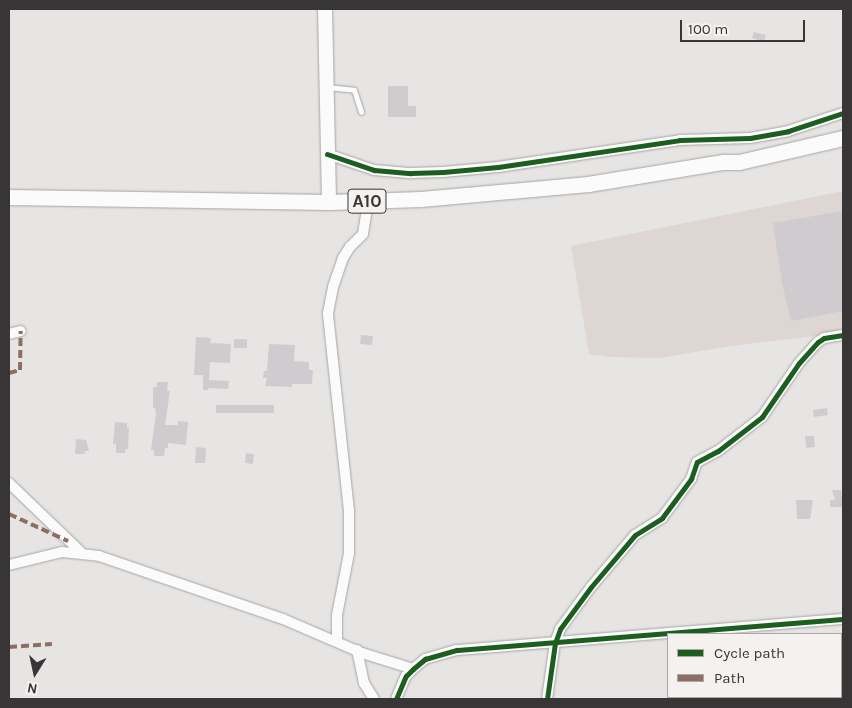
<!DOCTYPE html>
<html>
<head>
<meta charset="utf-8">
<style>
  body { margin:0 }
  #map { position:relative; width:852px; height:708px; overflow:hidden; background:#e7e5e3; font-family:Karla,sans-serif }
  div>[style] { position:absolute }
  [style*='--x'] { left:calc(var(--x)*1px); top:calc(var(--y)*1px); width:calc(var(--w)*1px); rotate:calc(var(--a)*1deg) }
  .built>* { inset:0; background:#ddd6d2 }
  .building>* { inset:0; background:#d0cbcf }
  .roads { filter:drop-shadow(0 0 1px #a6a5a4) drop-shadow(0 0 1px #a6a5a4) }
  .lane>* { height:5px; margin:-2.5px; padding:0 2.5px; transform-origin:2.5px; border-radius:2.5px; background:#fbfbfb }
  .street>* { height:10px; margin:-5px; padding:0 5px; transform-origin:5px; border-radius:5px; background:#fbfbfb }
  .secondary>* { height:14px; margin:-7px; padding:0 7px; transform-origin:7px; border-radius:7px; background:#fbfbfb }
  .primary>* { height:15px; margin:-7.5px; padding:0 7.5px; transform-origin:7.5px; border-radius:7.5px; background:#fbfbfb }
  .quiet>* { height:4px; margin-top:-2px; transform-origin:0; background:repeating-linear-gradient(90deg,#8d6e63 0 8px,transparent 0 12px) }
  .cycleway>* { height:5px; margin:-2.5px; padding:0 2.5px; transform-origin:2.5px; border-radius:2.5px; background:#1b5e20 }
  span { translate:-50% -50%; white-space:nowrap; text-align:center; line-height:1.15; -webkit-text-stroke:4px #f5f1ef; paint-order:stroke }
  .shield-label span { padding:1px 4px; background:#f5f1ef; border:1px solid; border-radius:4px; -webkit-text-stroke-width:0 }
  .shield-label { font-size:18px; color:#373535; font-weight:700 }
  .frame { position:absolute; inset:0; border:10px solid #373535; pointer-events:none }
  .legend { position:absolute; left:667px; top:633px; width:175px; height:65px; box-sizing:border-box; background:#f5f1ef; border:1px solid #a9a6a5; margin:0; padding:6px 9px; list-style:none; font-size:15px; color:#373535 }
  .legend li { display:flex; align-items:center; gap:10px; height:25px }
  .legend b { width:25px; border:1px solid #a9a6a5 }
  .north { position:absolute; left:10px; top:648px; width:50px; height:50px; -webkit-text-stroke:4px #f5f1ef; paint-order:stroke; rotate:190deg; font-size:14px; font-weight:700; line-height:20px; text-align:center; color:#373535 }
  .north::after { content:''; display:block; margin:auto; width:18px; height:22px; background:#373535; clip-path:polygon(50% 0,100% 100%,50% 72%,0 100%) }
  .scale { position:absolute; left:680px; top:20px; width:125px; height:22px; box-sizing:border-box; border:2px solid #373535; border-top:0; padding-left:6px; font-size:15px; line-height:18px; white-space:nowrap; color:#373535; -webkit-text-stroke:4px #f5f1ef; paint-order:stroke }
</style>
</head>
<body>
<div id="map">
  <div class="built">
    <i style="clip-path:polygon(843px 191px,843px 333px,730px 346px,660px 358px,609px 357px,589px 354px,571px 246px)"></i>
  </div>
  <div class="building">
    <i style="clip-path:polygon(754px 32px,766px 35px,764px 42px,752px 38px)"></i>
    <i style="clip-path:polygon(388px 86px,408px 86px,408px 106px,416px 106px,416px 117px,388px 117px)"></i>
    <i style="clip-path:polygon(843px 211px,843px 311px,791px 321px,782px 283px,773px 223px)"></i>
    <i style="clip-path:polygon(361px 335px,373px 336px,372px 345px,360px 344px)"></i>
    <i style="clip-path:polygon(196px 337px,211px 338px,210px 343px,231px 344px,230px 363px,210px 362px,209px 380px,229px 381px,228px 389px,208px 388px,208px 390px,203px 390px,203px 375px,194px 375px)"></i>
    <i style="clip-path:polygon(234px 339px,247px 339px,247px 348px,234px 348px)"></i>
    <i style="clip-path:polygon(269px 344px,295px 345px,294px 361px,309px 362px,309px 370px,313px 370px,312px 384px,292px 384px,292px 387px,265px 386px,267px 378px,263px 378px,264px 371px,267px 371px)"></i>
    <i style="clip-path:polygon(157px 382px,168px 382px,167px 391px,170px 391px,165px 425px,178px 425px,178px 421px,188px 422px,186px 445px,168px 443px,168px 448px,165px 448px,164px 456px,154px 456px,154px 450px,151px 450px,156px 413px,155px 408px,153px 408px,153px 387px,157px 387px)"></i>
    <i style="clip-path:polygon(216px 405px,274px 405px,274px 413px,216px 413px)"></i>
    <i style="clip-path:polygon(827px 408px,828px 415px,814px 417px,813px 410px)"></i>
    <i style="clip-path:polygon(115px 422px,127px 423px,127px 428px,129px 428px,128px 449px,125px 449px,125px 453px,116px 453px,116px 444px,113px 444px)"></i>
    <i style="clip-path:polygon(805px 436px,814px 436px,815px 447px,806px 448px)"></i>
    <i style="clip-path:polygon(76px 439px,86px 440px,89px 451px,85px 451px,85px 454px,75px 454px)"></i>
    <i style="clip-path:polygon(196px 447px,206px 448px,205px 463px,195px 463px)"></i>
    <i style="clip-path:polygon(246px 453px,254px 454px,253px 464px,245px 463px)"></i>
    <i style="clip-path:polygon(832px 490px,841px 490px,843px 507px,830px 507px,830px 500px,835px 500px)"></i>
    <i style="clip-path:polygon(796px 500px,813px 500px,810px 519px,797px 519px)"></i>
  </div>
  <div class="roads">
    <div class="lane">
      <i style="--x:327;--y:87;--w:27;--a:6"></i>
      <i style="--x:354;--y:90;--w:23;--a:72"></i>
    </div>
    <div class="street">
      <i style="--x:327;--y:154;--w:50;--a:18.8"></i>
      <i style="--x:374;--y:170;--w:37;--a:5"></i>
      <i style="--x:411;--y:173;--w:32;--a:-2"></i>
      <i style="--x:443;--y:172;--w:55;--a:-5.2"></i>
      <i style="--x:498;--y:167;--w:184;--a:-8.4"></i>
      <i style="--x:680;--y:140;--w:70;--a:-1.6"></i>
      <i style="--x:750;--y:138;--w:39;--a:-10"></i>
      <i style="--x:788;--y:131;--w:58;--a:-18.1"></i>
      <i style="--x:9;--y:334;--w:12;--a:-14"></i>
      <i style="--x:9;--y:483;--w:103;--a:43.8"></i>
      <i style="--x:9;--y:565;--w:55;--a:-13.8"></i>
      <i style="--x:62;--y:552;--w:37;--a:6"></i>
      <i style="--x:99;--y:556;--w:194;--a:18.9"></i>
      <i style="--x:283;--y:619;--w:86;--a:23.3"></i>
      <i style="--x:362;--y:653;--w:53;--a:17.4"></i>
      <i style="--x:337;--y:641;--w:26;--a:-90"></i>
      <i style="--x:337;--y:615;--w:63;--a:-79"></i>
      <i style="--x:349;--y:553;--w:42;--a:-90"></i>
      <i style="--x:349;--y:511;--w:199;--a:-96.1"></i>
      <i style="--x:328;--y:313;--w:26;--a:-79"></i>
      <i style="--x:333;--y:287;--w:31;--a:-71"></i>
      <i style="--x:343;--y:258;--w:13;--a:-58"></i>
      <i style="--x:350;--y:247;--w:18;--a:-45"></i>
      <i style="--x:363;--y:234;--w:33;--a:-81"></i>
      <i style="--x:357;--y:650;--w:34;--a:78"></i>
      <i style="--x:364;--y:683;--w:19;--a:58"></i>
      <i style="--x:396;--y:699;--w:25;--a:-67"></i>
      <i style="--x:406;--y:676;--w:10;--a:-45"></i>
      <i style="--x:413;--y:669;--w:16;--a:-40"></i>
      <i style="--x:425;--y:659;--w:33;--a:-16"></i>
      <i style="--x:457;--y:650;--w:387;--a:-4.6"></i>
      <i style="--x:547;--y:699;--w:57;--a:-81.9"></i>
      <i style="--x:555;--y:643;--w:15;--a:-70"></i>
      <i style="--x:560;--y:629;--w:52;--a:-53.6"></i>
      <i style="--x:591;--y:587;--w:68;--a:-49.8"></i>
      <i style="--x:635;--y:535;--w:32;--a:-32"></i>
      <i style="--x:662;--y:518;--w:49;--a:-53.4"></i>
      <i style="--x:691;--y:479;--w:18;--a:-71"></i>
      <i style="--x:697;--y:462;--w:24;--a:-28"></i>
      <i style="--x:718;--y:451;--w:56;--a:-37.7"></i>
      <i style="--x:762;--y:417;--w:65;--a:-55.6"></i>
      <i style="--x:799;--y:363;--w:28;--a:-48"></i>
      <i style="--x:818;--y:342;--w:7;--a:-34"></i>
      <i style="--x:824;--y:338;--w:19;--a:-9"></i>
    </div>
    <div class="secondary">
      <i style="--x:325;--y:9;--w:193;--a:88.8"></i>
    </div>
    <div class="primary">
      <i style="--x:9;--y:197;--w:320;--a:0.9"></i>
      <i style="--x:329;--y:202;--w:92;--a:-1.9"></i>
      <i style="--x:421;--y:199;--w:168;--a:-5.1"></i>
      <i style="--x:588;--y:184;--w:137;--a:-9.3"></i>
      <i style="--x:723;--y:162;--w:16;--a:0"></i>
      <i style="--x:739;--y:162;--w:107;--a:-13"></i>
    </div>
  </div>
  <div class="quiet">
    <i style="--x:9;--y:373;--w:11;--a:-15"></i>
    <i style="--x:20;--y:370;--w:39;--a:-89"></i>
    <i style="--x:9;--y:514;--w:65;--a:24.6"></i>
    <i style="--x:9;--y:647;--w:43;--a:-4"></i>
  </div>
  <div class="cycleway">
    <i style="--x:327;--y:154;--w:50;--a:18.8"></i>
    <i style="--x:374;--y:170;--w:37;--a:5"></i>
    <i style="--x:411;--y:173;--w:32;--a:-2"></i>
    <i style="--x:443;--y:172;--w:55;--a:-5.2"></i>
    <i style="--x:498;--y:167;--w:184;--a:-8.4"></i>
    <i style="--x:680;--y:140;--w:70;--a:-1.6"></i>
    <i style="--x:750;--y:138;--w:39;--a:-10"></i>
    <i style="--x:788;--y:131;--w:58;--a:-18.1"></i>
    <i style="--x:396;--y:699;--w:25;--a:-67"></i>
    <i style="--x:406;--y:676;--w:10;--a:-45"></i>
    <i style="--x:413;--y:669;--w:16;--a:-40"></i>
    <i style="--x:425;--y:659;--w:33;--a:-16"></i>
    <i style="--x:457;--y:650;--w:387;--a:-4.6"></i>
    <i style="--x:547;--y:699;--w:57;--a:-81.9"></i>
    <i style="--x:555;--y:643;--w:15;--a:-70"></i>
    <i style="--x:560;--y:629;--w:52;--a:-53.6"></i>
    <i style="--x:591;--y:587;--w:68;--a:-49.8"></i>
    <i style="--x:635;--y:535;--w:32;--a:-32"></i>
    <i style="--x:662;--y:518;--w:49;--a:-53.4"></i>
    <i style="--x:691;--y:479;--w:18;--a:-71"></i>
    <i style="--x:697;--y:462;--w:24;--a:-28"></i>
    <i style="--x:718;--y:451;--w:56;--a:-37.7"></i>
    <i style="--x:762;--y:417;--w:65;--a:-55.6"></i>
    <i style="--x:799;--y:363;--w:28;--a:-48"></i>
    <i style="--x:818;--y:342;--w:7;--a:-34"></i>
    <i style="--x:824;--y:338;--w:19;--a:-9"></i>
  </div>
  <div class="shield-label">
    <span style="left:367px;top:201px">A10</span>
  </div>
  <div class="frame"></div>
  <ul class="legend">
  <li><b style="height:6px;background:#1b5e20"></b>Cycle path</li>
  <li><b style="height:6px;background:#8d6e63"></b>Path</li>
  </ul>
  <div class="north">N</div>
  <div class="scale">100 m</div>
</div>
</body>
</html>
